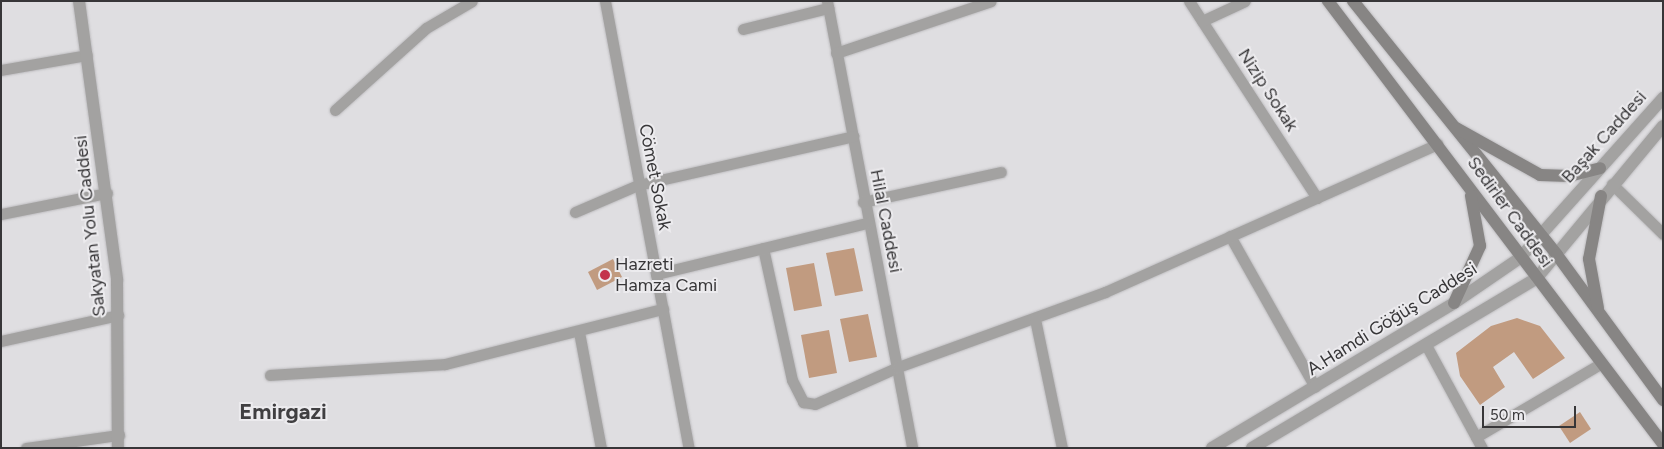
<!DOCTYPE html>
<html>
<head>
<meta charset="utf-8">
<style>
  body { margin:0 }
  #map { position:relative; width:1664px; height:449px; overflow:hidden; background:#dfdee1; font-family:Figtree,sans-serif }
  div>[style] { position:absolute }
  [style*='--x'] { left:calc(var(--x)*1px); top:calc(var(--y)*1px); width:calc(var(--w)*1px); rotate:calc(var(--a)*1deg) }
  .building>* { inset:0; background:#c19b80 }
  .roads { filter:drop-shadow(0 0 1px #bdbcbf) drop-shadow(0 0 1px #bdbcbf) }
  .minor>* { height:11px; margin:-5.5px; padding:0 5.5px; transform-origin:5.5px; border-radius:5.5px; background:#a3a2a1 }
  .tertiary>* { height:12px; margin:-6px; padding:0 6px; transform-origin:6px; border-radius:6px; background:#a3a2a1 }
  .secondary>* { height:12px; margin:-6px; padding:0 6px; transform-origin:6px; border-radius:6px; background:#878584 }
  .dots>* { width:14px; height:14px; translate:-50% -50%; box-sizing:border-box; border:2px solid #ecebee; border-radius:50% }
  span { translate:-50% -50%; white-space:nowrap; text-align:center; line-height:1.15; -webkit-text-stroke:4px #ecebee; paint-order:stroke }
  .street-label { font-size:18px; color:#373638 }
  .poi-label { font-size:18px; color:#373638 }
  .left { translate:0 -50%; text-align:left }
  .district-label { font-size:22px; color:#403f41; font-weight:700 }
  .frame { position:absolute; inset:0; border:2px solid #373638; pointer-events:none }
  .scale { position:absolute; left:1482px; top:406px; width:94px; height:22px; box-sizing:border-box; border:2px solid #373638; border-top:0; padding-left:6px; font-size:15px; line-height:18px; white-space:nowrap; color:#373638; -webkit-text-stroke:4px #ecebee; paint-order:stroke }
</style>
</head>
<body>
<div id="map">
  <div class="building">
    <i style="clip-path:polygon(854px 248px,863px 291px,835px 296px,826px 253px)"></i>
    <i style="clip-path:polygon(613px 259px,622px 277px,597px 290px,588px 272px)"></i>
    <i style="clip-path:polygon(814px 263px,822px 306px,794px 311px,786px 268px)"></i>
    <i style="clip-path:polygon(868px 314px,877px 357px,849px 362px,840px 319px)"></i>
    <i style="clip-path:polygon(1517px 318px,1540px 326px,1565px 358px,1533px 379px,1514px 352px,1493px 367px,1505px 387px,1480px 405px,1460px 376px,1456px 353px,1491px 326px)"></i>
    <i style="clip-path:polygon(829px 330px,837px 373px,809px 378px,801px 335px)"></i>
    <i style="clip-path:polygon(1580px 412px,1591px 429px,1570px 443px,1559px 426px)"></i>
  </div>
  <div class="roads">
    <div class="minor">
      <i style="--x:605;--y:1;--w:455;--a:79.4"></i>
      <i style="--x:827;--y:1;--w:455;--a:79.2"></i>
      <i style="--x:1189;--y:1;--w:235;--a:57"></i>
      <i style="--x:1202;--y:21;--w:47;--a:-24.9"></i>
      <i style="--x:743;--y:29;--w:88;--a:-13.9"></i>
      <i style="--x:836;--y:53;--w:163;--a:-18.5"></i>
      <i style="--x:1;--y:70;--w:87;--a:-9.9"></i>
      <i style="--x:335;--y:110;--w:122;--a:-42"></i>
      <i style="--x:426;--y:28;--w:53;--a:-30.4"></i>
      <i style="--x:1612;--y:184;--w:71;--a:44.4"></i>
      <i style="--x:863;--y:202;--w:141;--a:-12.3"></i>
      <i style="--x:575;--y:212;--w:69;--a:-23.2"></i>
      <i style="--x:638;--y:185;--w:221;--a:-12.8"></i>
      <i style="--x:1;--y:214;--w:108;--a:-11.2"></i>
      <i style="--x:1230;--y:236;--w:173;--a:60.6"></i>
      <i style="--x:763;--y:248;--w:135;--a:77.6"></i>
      <i style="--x:792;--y:380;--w:25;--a:63"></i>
      <i style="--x:803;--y:402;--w:12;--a:9"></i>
      <i style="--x:815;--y:404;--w:91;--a:-24"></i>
      <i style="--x:898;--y:367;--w:220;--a:-19.9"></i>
      <i style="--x:1105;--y:292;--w:364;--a:-24"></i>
      <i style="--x:656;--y:274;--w:217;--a:-13.6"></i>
      <i style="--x:1035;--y:319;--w:132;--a:78.2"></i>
      <i style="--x:579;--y:332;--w:118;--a:79.3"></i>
      <i style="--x:1;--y:341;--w:120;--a:-12.5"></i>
      <i style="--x:1426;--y:345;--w:117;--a:61.5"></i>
      <i style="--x:270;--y:375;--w:175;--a:-3.6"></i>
      <i style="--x:445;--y:364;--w:225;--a:-14.2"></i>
      <i style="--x:1476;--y:437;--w:144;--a:-30.5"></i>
      <i style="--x:26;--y:448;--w:94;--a:-8"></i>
    </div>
    <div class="tertiary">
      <i style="--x:79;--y:1;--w:282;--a:82.2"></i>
      <i style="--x:117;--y:280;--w:168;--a:89.7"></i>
      <i style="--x:1212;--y:448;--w:282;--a:-30.9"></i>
      <i style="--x:1454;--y:303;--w:80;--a:-34.3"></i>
      <i style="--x:1520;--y:258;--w:215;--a:-48.2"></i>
      <i style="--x:1252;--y:448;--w:330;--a:-30.8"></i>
      <i style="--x:1536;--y:279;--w:199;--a:-50.3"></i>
    </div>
    <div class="secondary">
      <i style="--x:1328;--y:1;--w:555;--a:52.9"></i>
      <i style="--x:1353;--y:1;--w:326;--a:51.2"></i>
      <i style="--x:1557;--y:255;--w:180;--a:53.8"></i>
      <i style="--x:1456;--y:128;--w:96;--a:29.2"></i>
      <i style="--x:1540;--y:175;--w:29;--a:2"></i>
      <i style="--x:1569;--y:176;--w:32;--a:-14"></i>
      <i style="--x:1454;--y:303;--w:63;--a:-65.5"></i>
      <i style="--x:1480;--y:246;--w:51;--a:-100.2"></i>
      <i style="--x:1598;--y:308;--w:50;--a:-100.4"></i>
      <i style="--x:1589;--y:259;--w:64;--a:-79.2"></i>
    </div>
  </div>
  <div class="dots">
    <i style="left:605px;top:275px;background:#c3334d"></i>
  </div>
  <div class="street-label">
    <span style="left:1268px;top:90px;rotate:57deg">Nizip Sokak</span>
    <span style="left:1604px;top:137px;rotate:-48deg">Başak Caddesi</span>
    <span style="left:655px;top:177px;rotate:79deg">Cömet Sokak</span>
    <span style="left:1510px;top:212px;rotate:54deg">Sedirler Caddesi</span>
    <span style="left:886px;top:221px;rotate:79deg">Hilal Caddesi</span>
    <span style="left:90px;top:226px;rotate:-96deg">Sakyatan Yolu Caddesi</span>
    <span style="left:1392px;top:319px;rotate:-32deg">A.Hamdi Göğüş Caddesi</span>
  </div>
  <div class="poi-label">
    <span class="left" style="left:615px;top:275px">Hazreti<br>Hamza Cami</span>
  </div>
  <div class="district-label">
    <span style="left:283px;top:412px">Emirgazi</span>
  </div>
  <div class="frame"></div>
  <div class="scale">50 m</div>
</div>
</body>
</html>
